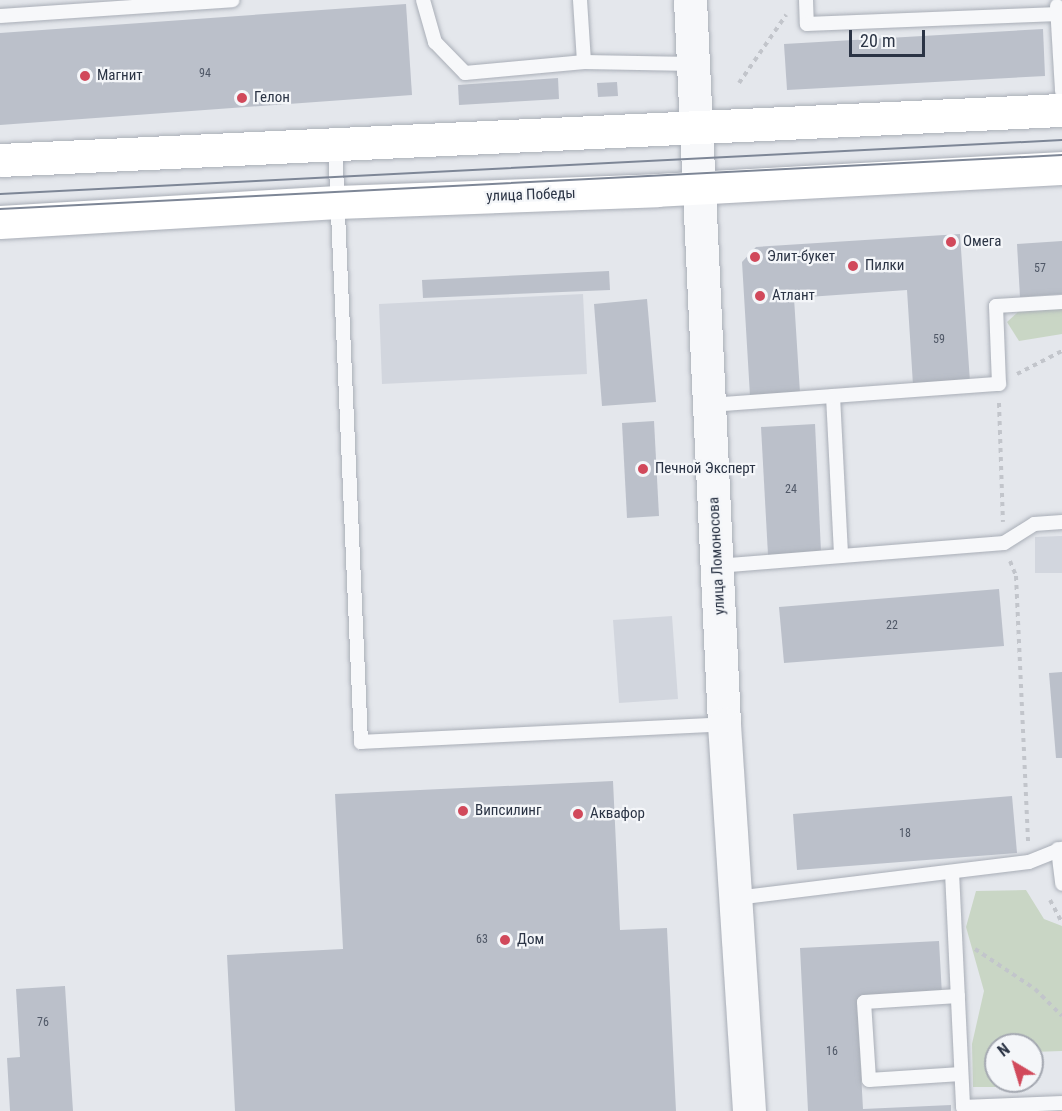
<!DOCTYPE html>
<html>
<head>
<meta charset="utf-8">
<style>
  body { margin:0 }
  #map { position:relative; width:1062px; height:1111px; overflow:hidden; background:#e4e7ec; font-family:"Roboto Condensed",sans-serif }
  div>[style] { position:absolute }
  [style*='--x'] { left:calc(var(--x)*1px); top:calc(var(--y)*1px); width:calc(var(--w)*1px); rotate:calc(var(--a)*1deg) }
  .built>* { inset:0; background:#d2d6de }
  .green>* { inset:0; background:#c9d6c5 }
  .building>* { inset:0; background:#bbc0ca }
  .path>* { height:4px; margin-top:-2px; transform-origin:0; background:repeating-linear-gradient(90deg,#c2c5cb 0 4.5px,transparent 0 9px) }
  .roads { filter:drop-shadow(0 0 2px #a9aeb7) drop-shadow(0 0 2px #a9aeb7) }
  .service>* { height:14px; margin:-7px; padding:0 7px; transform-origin:7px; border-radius:7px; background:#f7f8fa }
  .tertiary>* { height:33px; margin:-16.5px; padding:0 16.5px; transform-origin:16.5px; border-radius:16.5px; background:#f7f8fa }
  .secondary>* { height:33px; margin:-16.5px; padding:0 16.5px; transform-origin:16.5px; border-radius:16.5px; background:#fff }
  .tram>* { height:1.5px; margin:-0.75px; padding:0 0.75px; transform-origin:0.75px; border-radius:0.75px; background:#7d8696 }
  .dots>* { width:16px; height:16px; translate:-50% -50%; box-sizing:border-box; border:3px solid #f4f6f9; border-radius:50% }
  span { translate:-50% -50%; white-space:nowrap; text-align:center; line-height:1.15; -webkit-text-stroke:4.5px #f4f6f9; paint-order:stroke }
  .number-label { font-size:12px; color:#4f5766 }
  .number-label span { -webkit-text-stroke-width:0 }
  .poi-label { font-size:15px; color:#2b3445 }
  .left { translate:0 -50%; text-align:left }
  .street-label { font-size:15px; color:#2b3445 }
  .north { position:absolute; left:984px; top:1033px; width:60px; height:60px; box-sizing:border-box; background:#f4f6f9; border:2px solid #a4a8b1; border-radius:50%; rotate:322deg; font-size:16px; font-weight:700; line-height:24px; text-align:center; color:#2b3445 }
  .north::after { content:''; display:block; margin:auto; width:21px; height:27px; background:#d1495b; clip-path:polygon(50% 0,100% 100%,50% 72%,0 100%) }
  .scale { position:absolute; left:849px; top:30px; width:76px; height:27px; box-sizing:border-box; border:3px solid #2b3445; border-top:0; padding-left:8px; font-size:18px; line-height:21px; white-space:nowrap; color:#2b3445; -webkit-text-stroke:4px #f4f6f9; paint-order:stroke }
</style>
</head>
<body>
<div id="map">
  <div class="built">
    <i style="clip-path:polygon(583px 294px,587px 374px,382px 384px,379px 304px)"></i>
    <i style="clip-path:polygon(1062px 536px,1062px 573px,1035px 573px,1035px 537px)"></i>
    <i style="clip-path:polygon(672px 616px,678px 699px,619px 703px,613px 620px)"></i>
  </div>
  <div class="green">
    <i style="clip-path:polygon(1062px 307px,1062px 334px,1019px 341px,1007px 322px,1019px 311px)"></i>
    <i style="clip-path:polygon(1026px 890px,1044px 919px,1062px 926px,1062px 1051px,1032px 1052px,1032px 1045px,996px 1045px,996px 1087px,973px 1087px,972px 1044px,984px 991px,966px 927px,976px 891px)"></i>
  </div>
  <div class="building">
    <i style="clip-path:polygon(406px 4px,412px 95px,0 125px,0 33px)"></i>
    <i style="clip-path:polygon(1043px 29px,1045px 76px,787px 90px,784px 44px)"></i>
    <i style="clip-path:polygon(558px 78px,559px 99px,459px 105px,458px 85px)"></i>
    <i style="clip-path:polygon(617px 82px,618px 96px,598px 97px,597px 83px)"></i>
    <i style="clip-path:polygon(960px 234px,970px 382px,913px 385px,907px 290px,794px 298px,800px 393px,750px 396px,742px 262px,756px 247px)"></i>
    <i style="clip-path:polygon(1062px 241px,1062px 294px,1020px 297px,1017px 244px)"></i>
    <i style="clip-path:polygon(609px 271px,610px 290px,423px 298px,422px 280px)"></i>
    <i style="clip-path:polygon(647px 299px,656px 402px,602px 406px,594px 304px)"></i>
    <i style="clip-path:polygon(654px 421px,659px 516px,627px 518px,622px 423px)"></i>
    <i style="clip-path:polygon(815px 424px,821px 552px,768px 555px,761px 427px)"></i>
    <i style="clip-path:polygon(999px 589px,1004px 646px,784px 663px,779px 607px)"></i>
    <i style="clip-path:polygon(1062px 672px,1062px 758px,1056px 758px,1049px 673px)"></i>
    <i style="clip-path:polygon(613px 781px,620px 930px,667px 928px,676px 1111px,235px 1111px,227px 955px,343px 949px,335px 794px)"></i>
    <i style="clip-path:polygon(1012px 796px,1017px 853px,797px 870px,793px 814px)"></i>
    <i style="clip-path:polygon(939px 941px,942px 995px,857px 999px,863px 1109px,951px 1105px,951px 1111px,808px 1111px,800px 948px)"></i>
    <i style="clip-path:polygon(65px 986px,73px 1111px,10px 1111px,7px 1058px,20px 1057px,16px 989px)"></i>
  </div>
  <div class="path">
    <i style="--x:739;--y:83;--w:83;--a:-55.3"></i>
    <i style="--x:1017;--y:374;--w:51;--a:-27.1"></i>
    <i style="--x:999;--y:403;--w:119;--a:88.1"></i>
    <i style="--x:1010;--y:561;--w:16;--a:68"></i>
    <i style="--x:1016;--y:576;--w:267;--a:87.4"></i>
    <i style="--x:1050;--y:900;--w:26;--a:62"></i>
    <i style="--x:975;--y:949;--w:72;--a:33.7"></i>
    <i style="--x:1035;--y:989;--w:38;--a:45"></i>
  </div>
  <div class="roads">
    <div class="service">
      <i style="--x:423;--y:0;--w:44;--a:74.1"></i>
      <i style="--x:435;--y:42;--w:43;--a:45.9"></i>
      <i style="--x:465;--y:73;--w:120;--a:-5.3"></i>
      <i style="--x:584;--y:62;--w:109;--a:1.1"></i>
      <i style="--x:580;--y:0;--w:62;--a:86.3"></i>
      <i style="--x:806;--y:0;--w:24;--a:88"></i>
      <i style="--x:807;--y:24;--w:251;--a:-2.3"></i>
      <i style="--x:1057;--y:6;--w:85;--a:86.6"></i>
      <i style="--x:0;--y:16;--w:233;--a:-3.9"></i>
      <i style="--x:335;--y:144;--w:599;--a:87.51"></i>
      <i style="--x:361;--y:742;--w:363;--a:-2.8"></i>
      <i style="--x:833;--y:396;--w:160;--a:87.1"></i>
      <i style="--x:710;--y:405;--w:290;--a:-4.2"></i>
      <i style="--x:999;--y:384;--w:78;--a:-92.2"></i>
      <i style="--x:996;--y:306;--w:66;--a:-3.5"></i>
      <i style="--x:717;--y:566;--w:288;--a:-4.6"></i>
      <i style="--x:1004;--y:543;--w:36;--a:-32"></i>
      <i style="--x:1034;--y:524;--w:28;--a:-4"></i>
      <i style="--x:1058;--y:849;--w:35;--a:83"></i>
      <i style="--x:952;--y:872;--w:235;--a:87.3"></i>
      <i style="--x:963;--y:1107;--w:99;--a:-2.3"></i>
      <i style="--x:736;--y:898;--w:295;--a:-7"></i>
      <i style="--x:1029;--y:862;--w:35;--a:-22"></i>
      <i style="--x:958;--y:996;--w:94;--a:176.3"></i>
      <i style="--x:864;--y:1002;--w:78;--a:86.3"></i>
      <i style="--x:869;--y:1080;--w:92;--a:-3.7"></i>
    </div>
    <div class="tertiary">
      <i style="--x:690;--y:0;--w:725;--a:87.31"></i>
      <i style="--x:724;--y:724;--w:388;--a:86.3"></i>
    </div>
    <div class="secondary">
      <i style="--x:0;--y:160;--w:1063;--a:-2.7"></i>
      <i style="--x:0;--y:222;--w:338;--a:-3.4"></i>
      <i style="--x:337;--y:202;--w:320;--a:-2.1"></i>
      <i style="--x:657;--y:190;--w:406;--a:-3.1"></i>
    </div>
  </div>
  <div class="tram">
    <i style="--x:0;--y:194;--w:1063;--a:-2.91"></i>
    <i style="--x:0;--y:209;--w:1063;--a:-2.91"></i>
  </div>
  <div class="dots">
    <i style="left:85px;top:76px;background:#d1495b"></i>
    <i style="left:242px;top:98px;background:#d1495b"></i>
    <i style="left:951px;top:242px;background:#d1495b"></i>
    <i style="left:755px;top:257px;background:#d1495b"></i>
    <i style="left:853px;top:266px;background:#d1495b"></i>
    <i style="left:760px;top:296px;background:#d1495b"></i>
    <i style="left:643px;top:469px;background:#d1495b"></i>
    <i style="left:463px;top:811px;background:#d1495b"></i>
    <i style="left:578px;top:814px;background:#d1495b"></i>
    <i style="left:505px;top:940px;background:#d1495b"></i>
  </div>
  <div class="number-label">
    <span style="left:205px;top:74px">94</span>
    <span style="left:1040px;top:269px">57</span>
    <span style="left:939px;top:340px">59</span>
    <span style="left:791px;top:490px">24</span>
    <span style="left:892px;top:626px">22</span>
    <span style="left:905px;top:834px">18</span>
    <span style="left:482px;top:940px">63</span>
    <span style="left:43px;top:1023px">76</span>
    <span style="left:832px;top:1052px">16</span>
  </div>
  <div class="poi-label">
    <span class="left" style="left:97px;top:76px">Магнит</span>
    <span class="left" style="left:254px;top:98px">Гелон</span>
    <span class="left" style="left:963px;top:242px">Омега</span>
    <span class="left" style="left:767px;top:257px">Элит-букет</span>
    <span class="left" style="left:865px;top:266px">Пилки</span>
    <span class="left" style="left:772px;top:296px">Атлант</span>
    <span class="left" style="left:655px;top:469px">Печной Эксперт</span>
    <span class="left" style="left:475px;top:811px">Випсилинг</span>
    <span class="left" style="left:590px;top:814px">Аквафор</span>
    <span class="left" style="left:517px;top:940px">Дом</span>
  </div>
  <div class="street-label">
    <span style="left:531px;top:195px;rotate:-2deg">улица Победы</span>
    <span style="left:717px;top:556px;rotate:-93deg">улица Ломоносова</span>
  </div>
  <div class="north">N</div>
  <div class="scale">20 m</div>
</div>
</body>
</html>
